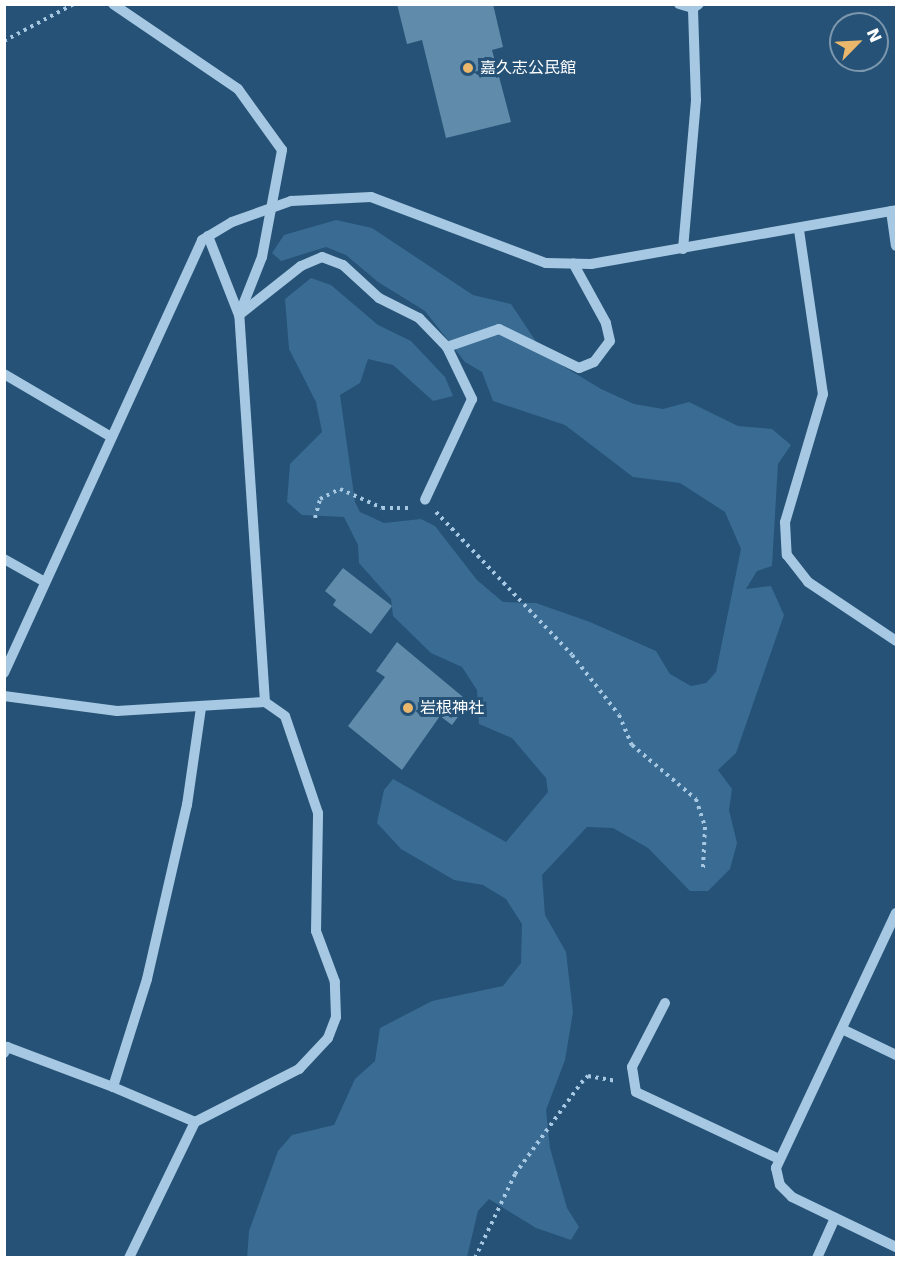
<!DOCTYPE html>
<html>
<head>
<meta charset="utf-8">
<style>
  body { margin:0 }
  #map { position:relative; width:901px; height:1262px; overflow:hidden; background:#255276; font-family:"DejaVu Sans","Noto Sans JP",sans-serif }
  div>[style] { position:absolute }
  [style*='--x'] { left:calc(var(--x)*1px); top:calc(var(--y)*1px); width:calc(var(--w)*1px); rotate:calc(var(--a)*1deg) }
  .green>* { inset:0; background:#396b93 }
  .building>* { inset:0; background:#618bab }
  .path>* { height:4px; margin-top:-2px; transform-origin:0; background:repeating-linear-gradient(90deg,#a6c8e2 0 3px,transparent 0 7.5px) }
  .minor>* { height:10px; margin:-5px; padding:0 5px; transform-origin:5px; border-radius:5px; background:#a6c8e2 }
  .dots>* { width:16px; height:16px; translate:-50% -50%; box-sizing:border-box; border:3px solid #255276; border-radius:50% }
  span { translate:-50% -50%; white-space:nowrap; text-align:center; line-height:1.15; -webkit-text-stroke:6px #255276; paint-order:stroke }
  .poi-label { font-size:16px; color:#fff }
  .left { translate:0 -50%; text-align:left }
  .frame { position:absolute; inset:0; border:6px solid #fff; pointer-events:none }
  .north { position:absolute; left:829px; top:12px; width:60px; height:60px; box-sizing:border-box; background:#255276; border:2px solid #7c97ad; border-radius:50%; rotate:66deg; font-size:16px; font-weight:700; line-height:24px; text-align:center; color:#fff }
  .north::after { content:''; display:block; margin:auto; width:21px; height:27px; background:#ebb86b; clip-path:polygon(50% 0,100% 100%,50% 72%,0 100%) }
</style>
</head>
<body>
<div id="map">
  <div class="green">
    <i style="clip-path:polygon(336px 220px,372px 228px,473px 295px,511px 304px,545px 355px,601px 389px,634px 404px,663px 409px,689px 402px,738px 426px,772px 429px,791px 445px,778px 464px,772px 566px,757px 571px,746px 589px,771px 586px,784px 615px,736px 753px,718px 770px,732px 789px,729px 810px,737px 843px,730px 869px,708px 891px,690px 891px,648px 848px,613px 828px,587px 827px,542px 875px,545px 915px,566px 952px,573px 1012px,565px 1060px,546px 1110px,550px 1148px,567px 1208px,579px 1227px,571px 1240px,536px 1228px,489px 1199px,478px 1211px,467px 1257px,247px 1258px,249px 1231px,278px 1151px,292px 1135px,334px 1125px,355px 1079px,375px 1061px,380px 1028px,432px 1001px,503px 986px,521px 963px,522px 924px,506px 899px,483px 885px,454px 880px,401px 849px,377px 823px,384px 790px,393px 779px,506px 842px,548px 792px,546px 778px,512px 738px,479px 724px,477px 690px,462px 667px,431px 653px,393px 616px,391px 599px,359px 563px,358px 545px,344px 517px,302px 515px,287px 502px,290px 464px,322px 432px,316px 402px,289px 349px,285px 299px,311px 278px,331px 285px,378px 325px,411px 341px,445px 377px,453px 396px,433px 401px,393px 365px,368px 359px,360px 383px,340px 395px,355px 502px,360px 512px,384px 523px,421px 519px,435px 526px,477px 580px,503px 602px,536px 603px,590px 622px,656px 651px,670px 674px,691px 686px,706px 683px,716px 672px,741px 549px,725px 512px,680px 483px,633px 477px,565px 425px,493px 401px,482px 372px,465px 362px,425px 311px,378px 282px,346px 255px,326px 247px,281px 261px,272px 253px,284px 235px)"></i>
  </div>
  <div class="building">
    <i style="clip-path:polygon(397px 4px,493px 4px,503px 47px,492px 50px,511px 122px,446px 138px,422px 40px,407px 44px)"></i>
    <i style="clip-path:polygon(343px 568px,392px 606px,371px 634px,333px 605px,336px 600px,325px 591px)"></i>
    <i style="clip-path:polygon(397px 642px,469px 702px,452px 725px,440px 716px,402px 770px,348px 726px,385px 677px,376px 671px)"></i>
  </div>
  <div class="path">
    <i style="--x:4;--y:41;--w:79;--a:-27.9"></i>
    <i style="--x:436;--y:512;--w:197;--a:46.4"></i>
    <i style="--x:572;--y:655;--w:76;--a:51.9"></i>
    <i style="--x:619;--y:715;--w:33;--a:67"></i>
    <i style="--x:632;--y:745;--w:84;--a:40.2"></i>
    <i style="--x:696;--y:799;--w:29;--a:72"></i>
    <i style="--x:705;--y:827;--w:41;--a:92.8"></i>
    <i style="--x:315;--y:518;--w:20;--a:-75"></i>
    <i style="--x:320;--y:499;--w:22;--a:-27"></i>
    <i style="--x:340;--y:489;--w:46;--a:24.3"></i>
    <i style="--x:382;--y:508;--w:27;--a:0"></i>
    <i style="--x:475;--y:1258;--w:93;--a:-64.5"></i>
    <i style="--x:515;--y:1174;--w:112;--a:-54"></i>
    <i style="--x:581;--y:1083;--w:10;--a:-45"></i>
    <i style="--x:588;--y:1076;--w:29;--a:10"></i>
  </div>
  <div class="minor">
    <i style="--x:679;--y:4;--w:15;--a:16"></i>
    <i style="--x:891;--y:211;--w:35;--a:82"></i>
    <i style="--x:799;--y:230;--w:166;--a:81.7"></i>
    <i style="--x:823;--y:394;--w:134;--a:106.5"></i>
    <i style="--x:785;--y:522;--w:33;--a:87"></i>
    <i style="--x:787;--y:555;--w:34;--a:52"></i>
    <i style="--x:808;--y:582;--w:106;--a:33.8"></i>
    <i style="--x:208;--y:236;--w:85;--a:68.6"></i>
    <i style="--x:239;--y:315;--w:79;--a:-38.3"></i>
    <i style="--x:301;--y:266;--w:23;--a:-23"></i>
    <i style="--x:322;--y:257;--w:22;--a:21"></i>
    <i style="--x:343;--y:265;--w:49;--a:42.5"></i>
    <i style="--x:379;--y:298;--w:45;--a:26.6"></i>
    <i style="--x:419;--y:318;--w:40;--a:46"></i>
    <i style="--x:447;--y:347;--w:58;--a:64.3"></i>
    <i style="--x:472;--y:399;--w:111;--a:115"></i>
    <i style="--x:683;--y:249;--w:150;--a:-85"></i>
    <i style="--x:696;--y:100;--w:92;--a:-91.9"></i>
    <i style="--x:693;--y:8;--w:7;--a:-34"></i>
    <i style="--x:447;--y:347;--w:55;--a:-19.1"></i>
    <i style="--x:499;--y:329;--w:89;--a:26"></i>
    <i style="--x:579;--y:368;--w:16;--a:-22"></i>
    <i style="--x:594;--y:362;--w:26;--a:-53"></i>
    <i style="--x:610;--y:341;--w:18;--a:-103"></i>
    <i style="--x:606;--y:323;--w:68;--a:-118.8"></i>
    <i style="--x:4;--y:374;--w:121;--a:30.4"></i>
    <i style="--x:4;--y:559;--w:47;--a:29.3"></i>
    <i style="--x:4;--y:673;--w:476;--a:-65.4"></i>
    <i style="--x:202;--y:240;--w:35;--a:-31"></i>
    <i style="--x:232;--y:222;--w:63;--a:-19.6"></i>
    <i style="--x:291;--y:201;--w:80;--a:-2.9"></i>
    <i style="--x:371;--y:197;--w:187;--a:20.7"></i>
    <i style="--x:546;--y:263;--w:45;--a:1.3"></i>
    <i style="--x:591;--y:264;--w:310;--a:-10"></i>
    <i style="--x:4;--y:696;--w:114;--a:7.6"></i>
    <i style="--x:117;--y:711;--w:148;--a:-3.5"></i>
    <i style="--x:265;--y:702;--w:388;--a:-93.8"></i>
    <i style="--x:239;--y:315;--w:62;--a:-68.4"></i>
    <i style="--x:262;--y:257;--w:109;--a:-79.4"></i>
    <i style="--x:282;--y:150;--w:75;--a:-125.8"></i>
    <i style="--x:238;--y:89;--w:151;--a:-145.8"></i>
    <i style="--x:896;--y:913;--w:282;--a:115.2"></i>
    <i style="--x:776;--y:1168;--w:17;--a:77"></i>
    <i style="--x:780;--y:1185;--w:17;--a:45"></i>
    <i style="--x:792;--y:1197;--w:115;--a:25.7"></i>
    <i style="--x:665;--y:1003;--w:72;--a:117.3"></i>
    <i style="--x:632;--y:1067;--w:25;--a:81"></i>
    <i style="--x:636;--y:1092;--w:158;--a:25.1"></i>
    <i style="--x:842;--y:1029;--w:60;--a:25.7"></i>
    <i style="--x:4;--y:1053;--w:7;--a:-63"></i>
    <i style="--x:7;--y:1047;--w:113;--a:20.7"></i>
    <i style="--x:113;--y:1087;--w:113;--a:-72.5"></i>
    <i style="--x:147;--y:979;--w:179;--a:-77.1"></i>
    <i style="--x:187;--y:805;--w:98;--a:-81.8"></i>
    <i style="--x:113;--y:1087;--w:89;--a:23.1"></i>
    <i style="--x:195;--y:1122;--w:151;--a:115.9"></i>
    <i style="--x:195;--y:1122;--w:117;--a:-27"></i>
    <i style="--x:299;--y:1069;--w:42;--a:-46.9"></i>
    <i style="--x:328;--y:1038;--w:22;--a:-69"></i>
    <i style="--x:336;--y:1017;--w:35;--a:-92"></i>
    <i style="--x:335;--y:982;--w:54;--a:-110.4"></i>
    <i style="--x:316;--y:931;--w:118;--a:-89"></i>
    <i style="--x:318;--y:813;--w:102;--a:-108.8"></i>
    <i style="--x:285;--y:716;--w:24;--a:-145"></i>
    <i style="--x:817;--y:1258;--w:44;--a:-65.8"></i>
  </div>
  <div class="dots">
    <i style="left:468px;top:68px;background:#ebb86b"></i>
    <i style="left:408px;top:708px;background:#ebb86b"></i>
  </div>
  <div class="poi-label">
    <span class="left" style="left:480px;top:68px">嘉久志公民館</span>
    <span class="left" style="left:420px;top:708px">岩根神社</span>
  </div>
  <div class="frame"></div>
  <div class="north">N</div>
</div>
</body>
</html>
